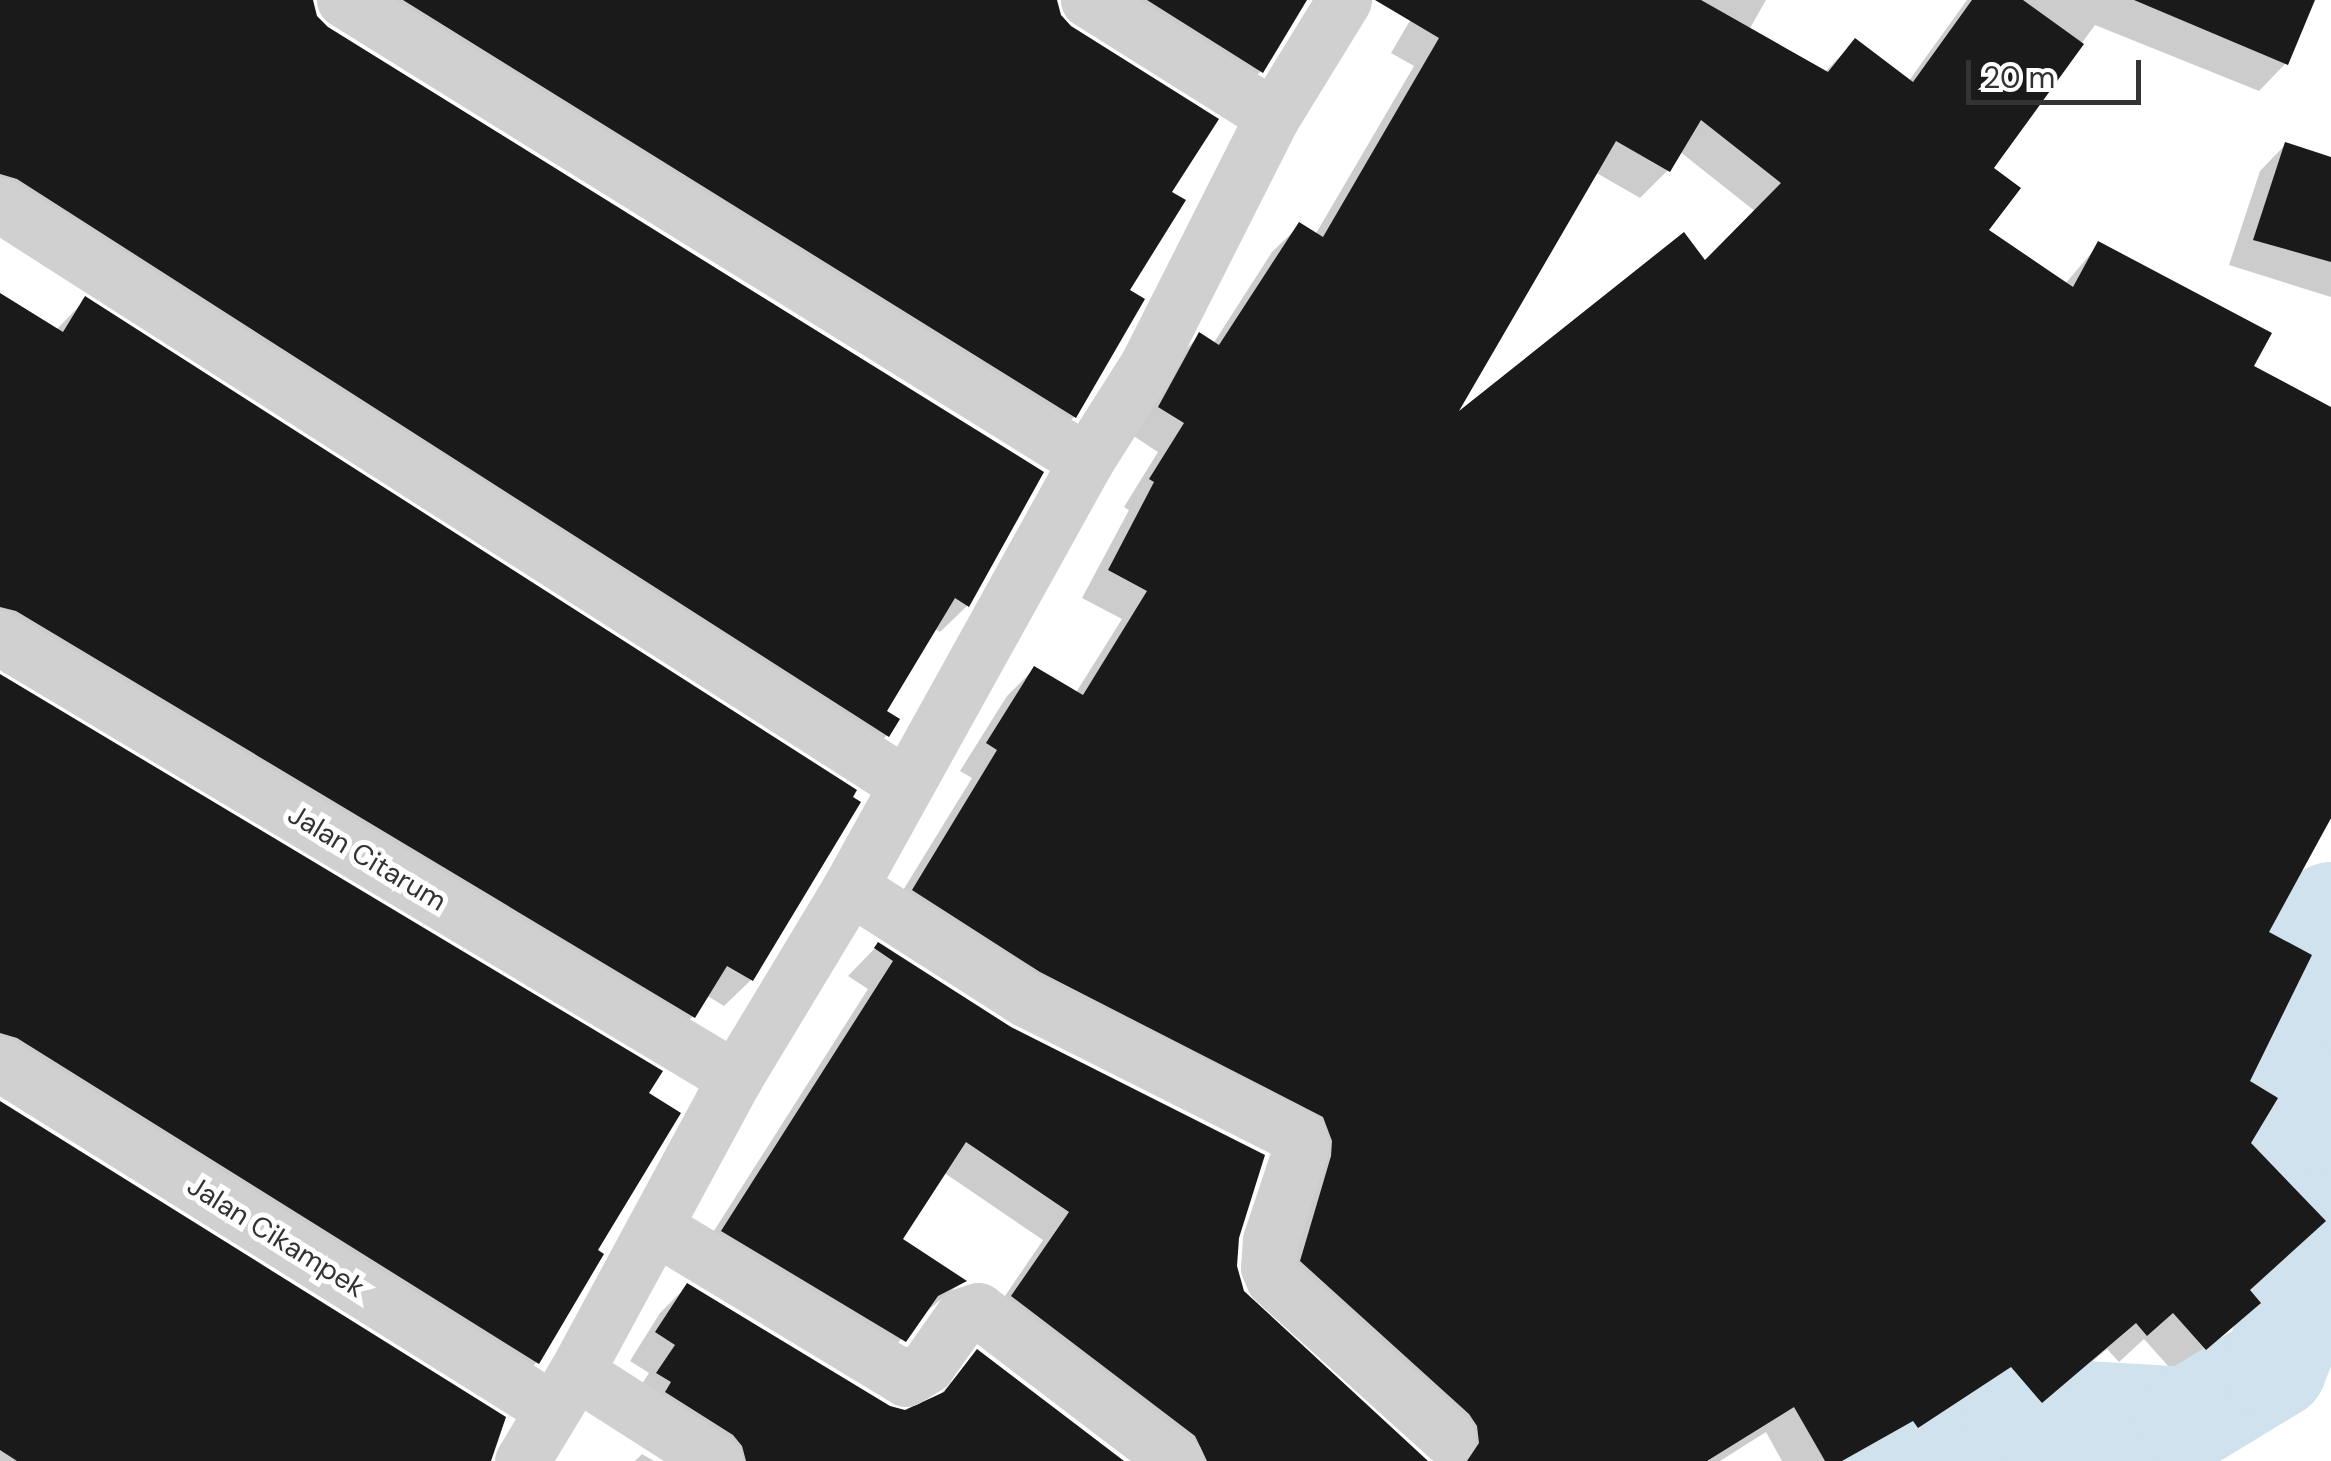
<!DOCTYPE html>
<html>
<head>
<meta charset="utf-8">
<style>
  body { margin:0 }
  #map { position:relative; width:2331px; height:1461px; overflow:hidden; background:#fff; font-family:"DM Sans",sans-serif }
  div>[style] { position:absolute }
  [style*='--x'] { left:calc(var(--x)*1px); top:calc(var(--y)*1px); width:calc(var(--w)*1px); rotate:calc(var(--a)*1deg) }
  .shadow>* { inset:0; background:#0003 }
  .river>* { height:105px; margin:-52.5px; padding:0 52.5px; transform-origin:52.5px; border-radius:52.5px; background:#cfe2ee }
  .building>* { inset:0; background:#1a1a1a }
  .street>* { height:55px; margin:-27.5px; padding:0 27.5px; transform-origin:27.5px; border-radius:27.5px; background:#d0d0d0 }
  span { translate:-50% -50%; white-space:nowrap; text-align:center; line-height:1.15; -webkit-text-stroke:10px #fff; paint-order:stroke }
  .street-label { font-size:28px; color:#333 }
  .scale { position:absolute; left:1966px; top:60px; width:175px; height:45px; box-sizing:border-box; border:5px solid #333; border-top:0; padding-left:12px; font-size:30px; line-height:35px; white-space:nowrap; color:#333; -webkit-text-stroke:8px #fff; paint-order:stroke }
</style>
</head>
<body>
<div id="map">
  <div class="shadow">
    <i style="clip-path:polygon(0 0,311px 0,314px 15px,326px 28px,1041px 473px,967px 606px,940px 632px,934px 628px,883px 712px,887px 735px,861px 762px,0 211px)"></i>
    <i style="clip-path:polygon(335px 0,971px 0,1169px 193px,1074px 417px,1048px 443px)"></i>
    <i style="clip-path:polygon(1096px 0,1305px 0,1261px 71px,1234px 98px)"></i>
    <i style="clip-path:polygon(evenodd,1422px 0,1766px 0,1749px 30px,1824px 73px,1855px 41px,1908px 82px,1967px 0,2312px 0,2286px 63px,2259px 91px,2095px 25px,1990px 168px,1985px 231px,2065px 284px,2099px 244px,2251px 367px,2331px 410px,2331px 819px,2266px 933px,2247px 1082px,2248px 1291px,2258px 1302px,2177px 1376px,2144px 1339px,2119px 1362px,2107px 1349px,2013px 1429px,1982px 1393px,1889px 1454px,1885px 1447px,1860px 1461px,1782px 1461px,1766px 1432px,1720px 1461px,1451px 1461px,1274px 1289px,1305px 1170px,886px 918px,972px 778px,960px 771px,1007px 696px,1034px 669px,1075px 694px,1122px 619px,1082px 598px,1129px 510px,1124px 507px,1158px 452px,1132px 435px,1172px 363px,1199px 336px,1213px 344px,1272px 252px,1300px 225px,1315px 235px,1414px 66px,1391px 53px,1422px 0,1679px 151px,1756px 212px,1705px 263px,1450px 420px,1595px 172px,1640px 198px,1668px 170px,1679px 151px)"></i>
    <i style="clip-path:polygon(2285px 145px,2331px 159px,2331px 297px,2229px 265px,2260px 171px)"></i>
    <i style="clip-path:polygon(0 296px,56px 330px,85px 300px,751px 980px,724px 1006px,706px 995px,693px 1016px,667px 1043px,0 644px)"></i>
    <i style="clip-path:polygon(0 677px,646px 1094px,594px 1251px,537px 1362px,510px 1389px,0 1073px)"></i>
    <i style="clip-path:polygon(878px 945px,1236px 1237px,1236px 1279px,1250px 1303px,1424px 1461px,1165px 1461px,986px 1324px,1043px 1240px,943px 1172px,899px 1240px,963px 1281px,921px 1316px,876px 1368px,696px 1259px,868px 989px,848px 976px)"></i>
    <i style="clip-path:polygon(0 1104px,489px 1461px,0 1461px)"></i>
    <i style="clip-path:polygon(687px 1286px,890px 1408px,907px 1413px,935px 1400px,978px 1352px,1121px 1461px,698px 1461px,631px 1401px,649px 1373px,630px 1361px,660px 1313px)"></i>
    <i style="clip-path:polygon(642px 1454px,654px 1461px,635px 1461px)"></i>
  </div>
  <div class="river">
    <i style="--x:2331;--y:914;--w:153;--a:111.9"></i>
    <i style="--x:2274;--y:1056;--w:162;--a:69.4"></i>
    <i style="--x:1878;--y:1461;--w:147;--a:-20.8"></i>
    <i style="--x:2015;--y:1409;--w:172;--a:3.3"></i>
    <i style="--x:2187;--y:1419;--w:102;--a:-31.3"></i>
    <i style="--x:2274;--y:1366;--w:156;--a:-68.5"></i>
  </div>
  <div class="building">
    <i style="clip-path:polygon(0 0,313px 0,317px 16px,328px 27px,1044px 472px,969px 607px,955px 598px,887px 711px,900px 719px,889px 737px,17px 179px,0 174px)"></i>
    <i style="clip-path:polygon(403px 0,1057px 0,1061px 15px,1071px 26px,1219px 119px,1172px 192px,1186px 200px,1130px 290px,1145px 299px,1076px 418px)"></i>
    <i style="clip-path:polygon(1147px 0,1307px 0,1263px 73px)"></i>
    <i style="clip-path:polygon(evenodd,1375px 0,1701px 0,1828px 72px,1855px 38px,1913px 82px,1972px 0,2023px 0,2084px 44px,1994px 168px,2021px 188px,1989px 230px,2073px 287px,2098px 241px,2272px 333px,2254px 366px,2331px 407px,2331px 818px,2269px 932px,2312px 955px,2250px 1081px,2278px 1098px,2251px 1143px,2326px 1221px,2250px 1290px,2261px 1303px,2206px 1350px,2173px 1313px,2147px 1336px,2136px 1323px,2042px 1403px,2011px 1367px,1918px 1428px,1913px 1421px,1842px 1461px,1825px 1461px,1794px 1407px,1707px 1461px,1467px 1461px,1479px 1443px,1477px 1426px,1469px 1414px,1300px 1261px,1331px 1156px,1332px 1141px,1323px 1117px,1040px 972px,912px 890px,997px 750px,986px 743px,1034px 666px,1083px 695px,1147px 591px,1108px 570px,1154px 482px,1149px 479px,1184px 423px,1158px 407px,1199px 332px,1219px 345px,1299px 222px,1323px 237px,1439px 38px,1375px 0,1701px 120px,1781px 183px,1705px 260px,1684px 232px,1459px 411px,1616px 141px,1670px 172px,1701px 120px)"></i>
    <i style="clip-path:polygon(2134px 0,2315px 0,2288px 65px)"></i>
    <i style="clip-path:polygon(2285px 142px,2331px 157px,2331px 262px,2253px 240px)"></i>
    <i style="clip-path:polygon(0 293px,63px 332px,85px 296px,857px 790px,853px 797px,861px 802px,753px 981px,727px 966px,695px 1018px,16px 611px,0 607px)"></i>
    <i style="clip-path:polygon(0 674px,663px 1071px,649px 1093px,681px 1113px,598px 1250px,604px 1254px,539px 1364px,17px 1038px,0 1033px)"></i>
    <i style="clip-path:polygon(878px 942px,1011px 1027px,1265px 1155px,1239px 1238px,1237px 1266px,1244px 1291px,1428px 1461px,1207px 1461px,1195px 1436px,1011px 1296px,1069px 1212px,966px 1142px,903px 1239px,967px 1281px,938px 1296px,906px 1342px,721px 1231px,893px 961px,874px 948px)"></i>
    <i style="clip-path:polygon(0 1101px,506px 1417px,491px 1461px,17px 1461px,0 1450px)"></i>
    <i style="clip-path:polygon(687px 1283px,890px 1406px,905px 1410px,944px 1392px,977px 1349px,1124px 1461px,746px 1461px,742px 1446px,733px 1435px,665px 1392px,671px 1382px,656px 1373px,675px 1345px,655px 1332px)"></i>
  </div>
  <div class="street">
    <i style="--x:344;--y:0;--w:874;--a:31.85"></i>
    <i style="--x:1088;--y:0;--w:218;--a:32.1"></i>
    <i style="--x:0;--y:205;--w:1074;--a:32.61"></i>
    <i style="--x:0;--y:638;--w:857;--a:30.91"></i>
    <i style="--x:850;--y:887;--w:208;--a:32.6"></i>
    <i style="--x:1025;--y:999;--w:307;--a:26.7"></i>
    <i style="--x:1299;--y:1137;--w:10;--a:79"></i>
    <i style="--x:1301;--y:1147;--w:98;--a:108.4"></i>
    <i style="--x:1270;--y:1240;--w:27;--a:94"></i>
    <i style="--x:1268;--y:1267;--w:13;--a:67"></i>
    <i style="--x:1273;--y:1279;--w:236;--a:42.1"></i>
    <i style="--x:0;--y:1064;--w:651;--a:32.01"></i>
    <i style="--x:655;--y:1227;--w:293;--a:31.2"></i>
    <i style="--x:906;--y:1379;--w:25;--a:-32"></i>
    <i style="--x:927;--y:1366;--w:62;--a:-54.8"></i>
    <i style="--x:963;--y:1315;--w:16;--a:-18"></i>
    <i style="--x:978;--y:1310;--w:249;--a:37.3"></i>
    <i style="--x:576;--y:1372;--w:165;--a:32.6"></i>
    <i style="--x:522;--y:1461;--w:104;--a:-58.8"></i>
    <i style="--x:576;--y:1372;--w:334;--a:-61.6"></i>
    <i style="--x:735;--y:1078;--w:223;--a:-58.9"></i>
    <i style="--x:850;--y:887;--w:487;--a:-61"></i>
    <i style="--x:1086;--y:461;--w:114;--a:-57.6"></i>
    <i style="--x:1147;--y:365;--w:279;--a:-63.2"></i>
    <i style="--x:1273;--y:116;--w:136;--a:-58.5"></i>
  </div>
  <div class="street-label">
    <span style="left:367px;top:858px;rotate:31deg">Jalan Citarum</span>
    <span style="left:276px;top:1237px;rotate:32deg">Jalan Cikampek</span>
  </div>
  <div class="scale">20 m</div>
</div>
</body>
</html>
